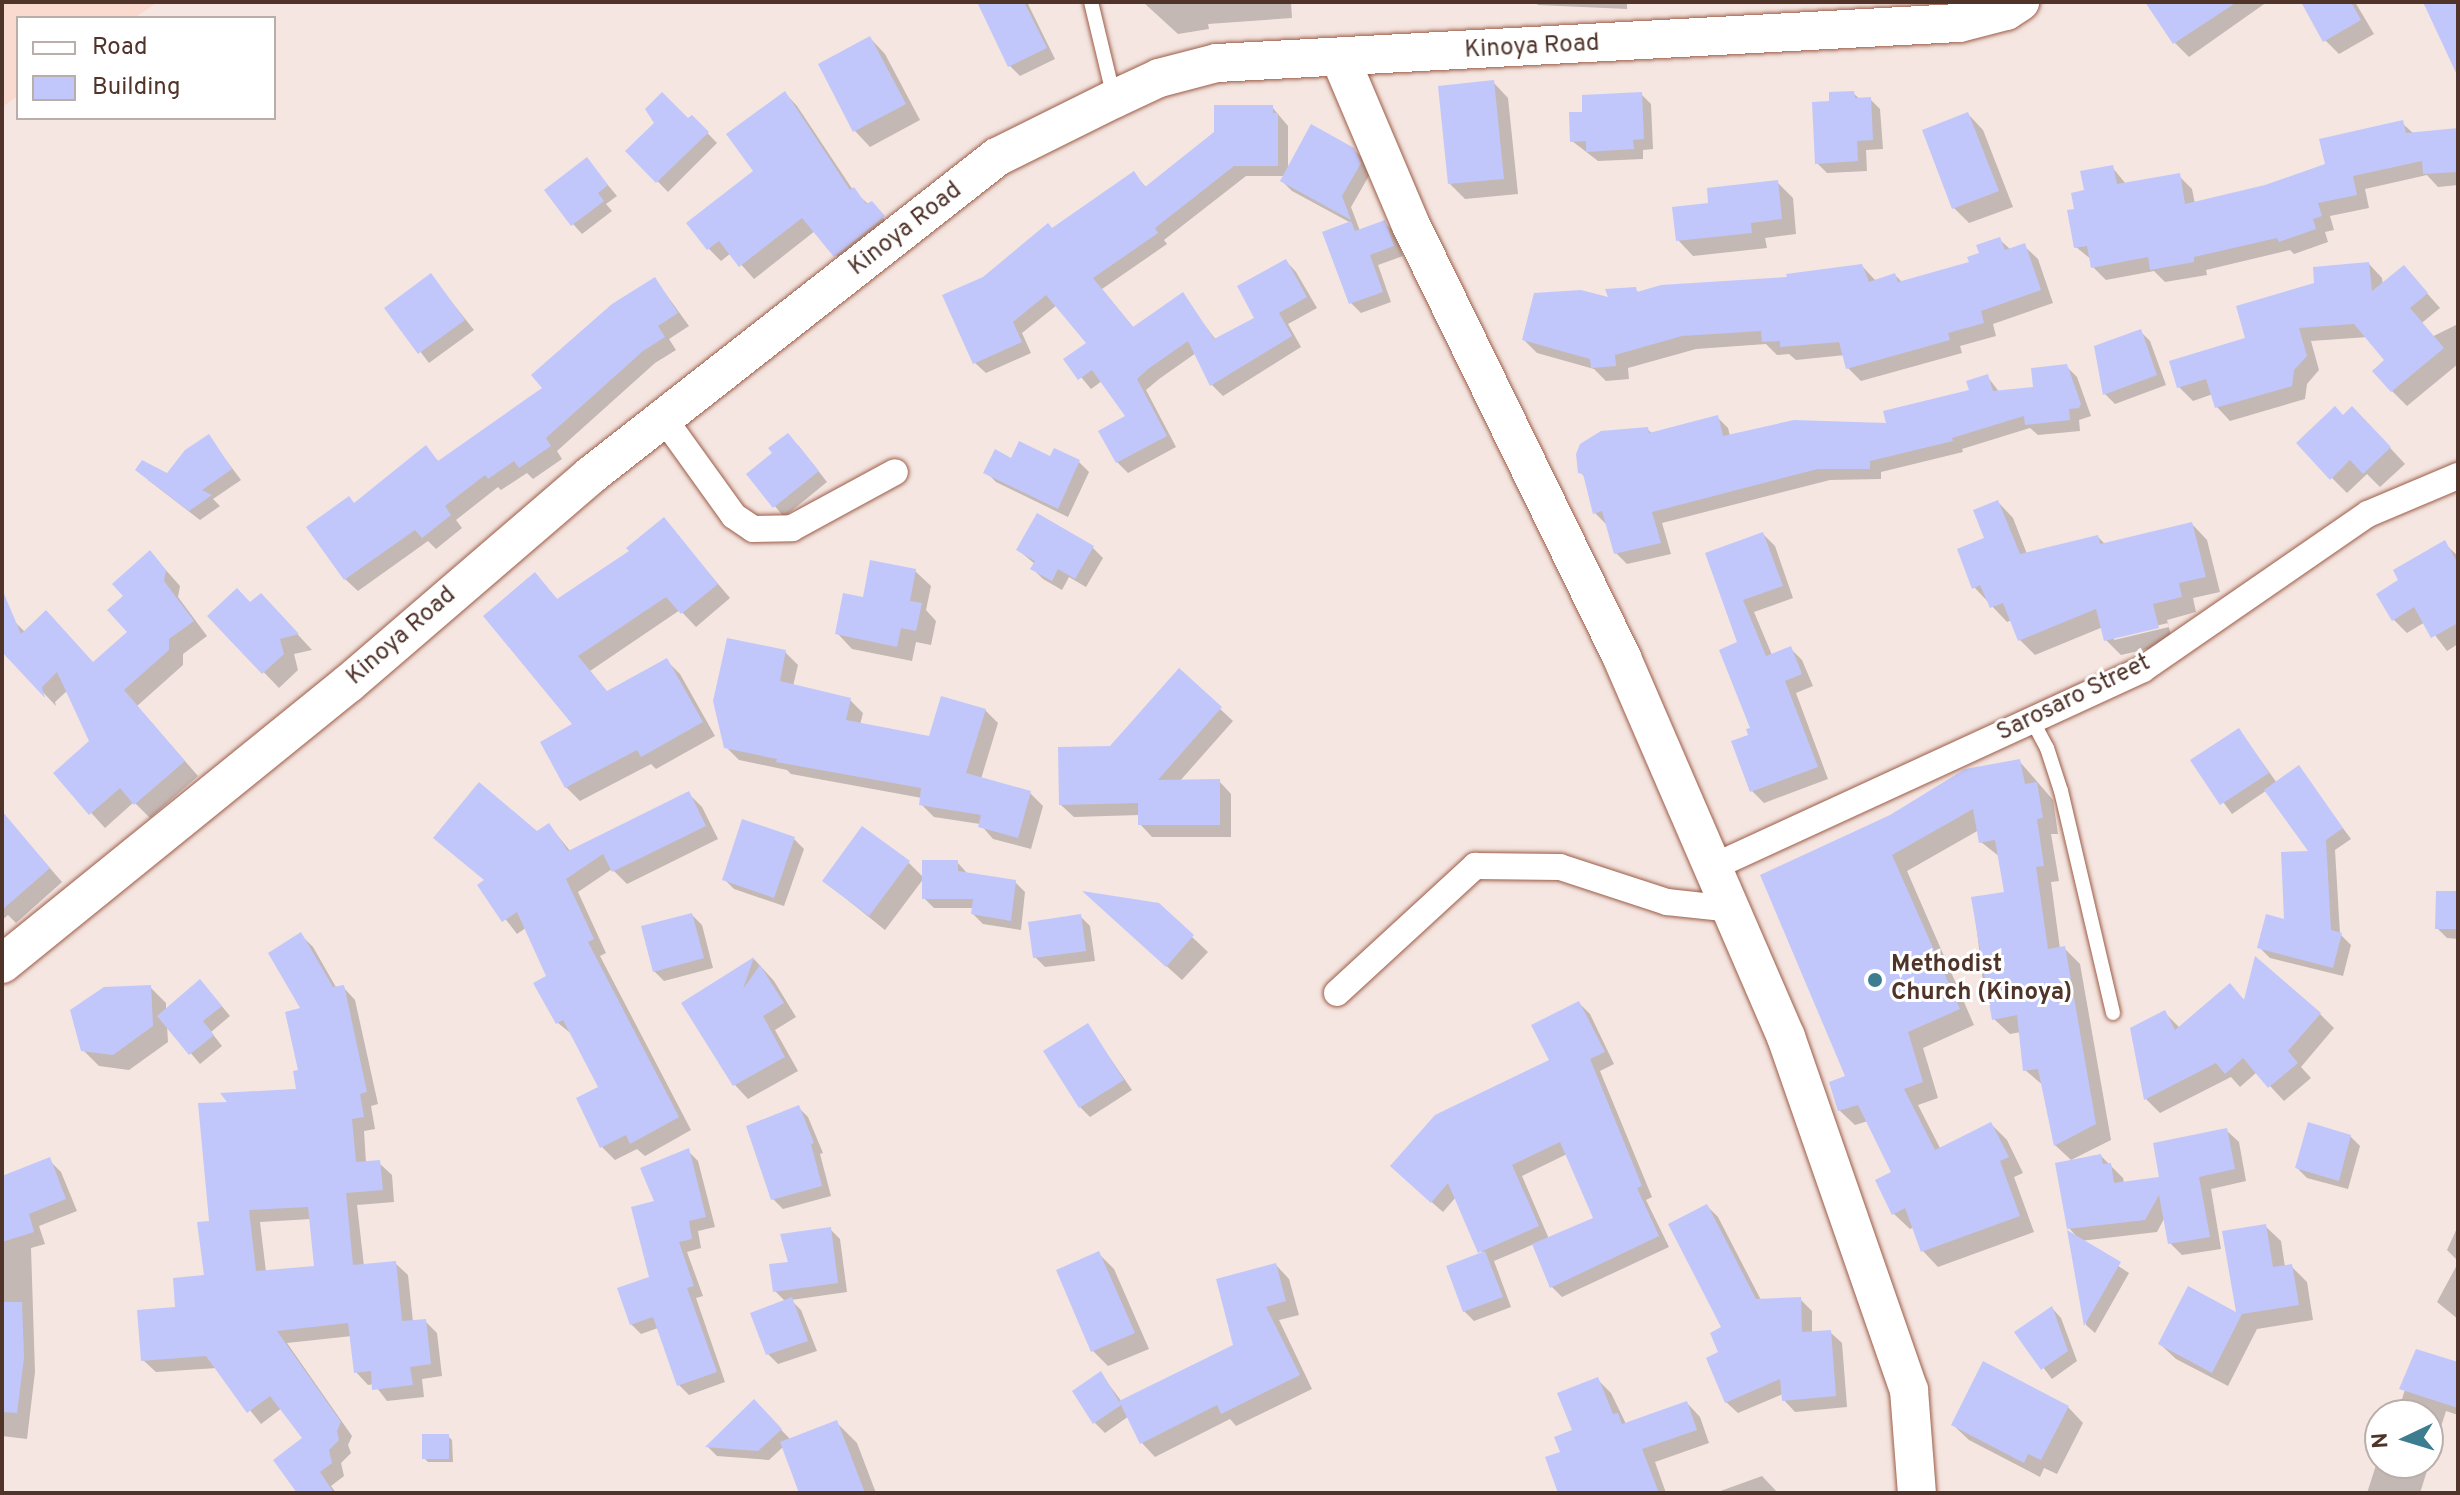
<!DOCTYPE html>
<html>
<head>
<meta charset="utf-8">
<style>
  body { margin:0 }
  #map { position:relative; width:2460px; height:1495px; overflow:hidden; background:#f5e6e1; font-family:Overpass,sans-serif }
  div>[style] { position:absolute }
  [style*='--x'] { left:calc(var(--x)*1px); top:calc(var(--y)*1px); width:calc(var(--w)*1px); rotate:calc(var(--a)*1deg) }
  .built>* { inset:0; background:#fad9ce }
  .shadow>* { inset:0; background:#0003 }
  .building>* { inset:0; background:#c1c7fb }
  .roads { filter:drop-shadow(0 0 2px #9c5c47) drop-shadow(0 0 2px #9c5c47) }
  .lane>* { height:14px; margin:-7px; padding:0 7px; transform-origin:7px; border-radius:7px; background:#fff }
  .street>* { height:26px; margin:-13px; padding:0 13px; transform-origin:13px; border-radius:13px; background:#fff }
  .secondary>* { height:38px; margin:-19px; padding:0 19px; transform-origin:19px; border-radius:19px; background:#fff }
  .dots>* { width:22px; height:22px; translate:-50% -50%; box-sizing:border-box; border:4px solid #fff; border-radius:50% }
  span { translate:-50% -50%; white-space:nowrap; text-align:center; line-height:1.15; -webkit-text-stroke:6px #fff; paint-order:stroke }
  .street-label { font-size:24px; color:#50342a }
  .poi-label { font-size:24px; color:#50342a; font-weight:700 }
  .left { translate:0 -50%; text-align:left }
  .frame { position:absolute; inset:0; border:4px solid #50342a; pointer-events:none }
  .legend { position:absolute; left:16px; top:16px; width:260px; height:104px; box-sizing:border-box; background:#fff; border:2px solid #b9aeaa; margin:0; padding:10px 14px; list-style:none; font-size:24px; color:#50342a }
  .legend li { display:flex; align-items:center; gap:16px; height:40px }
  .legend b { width:40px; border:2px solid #b9aeaa }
  .north { position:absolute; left:2364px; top:1399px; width:80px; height:80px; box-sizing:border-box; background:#fff; border:2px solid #b9aeaa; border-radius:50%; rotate:266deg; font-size:22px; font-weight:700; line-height:32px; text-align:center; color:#50342a }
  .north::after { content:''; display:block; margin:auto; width:28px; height:36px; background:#3d7d90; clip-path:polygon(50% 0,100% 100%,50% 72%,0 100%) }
</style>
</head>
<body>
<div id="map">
  <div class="built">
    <i style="clip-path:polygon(2px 2px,158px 2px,134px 18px,18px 18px,18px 96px,2px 107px)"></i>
  </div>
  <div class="shadow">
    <i style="clip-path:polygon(988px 2px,1027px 2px,1055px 59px,1020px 76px,1010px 66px,981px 5px)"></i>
    <i style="clip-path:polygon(1143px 2px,1291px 2px,1292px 18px,1208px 24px,1209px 29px,1178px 34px)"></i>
    <i style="clip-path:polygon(1534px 2px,1627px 2px,1627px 9px,1538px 5px)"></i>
    <i style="clip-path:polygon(2148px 2px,2267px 2px,2189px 57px,2175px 43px)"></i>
    <i style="clip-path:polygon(2303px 2px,2355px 2px,2374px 34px,2339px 54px,2325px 40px)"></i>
    <i style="clip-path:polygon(870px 38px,885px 54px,920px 120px,870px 147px,855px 131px,820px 64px)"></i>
    <i style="clip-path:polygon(1493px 82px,1508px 98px,1518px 194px,1465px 199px,1450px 184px)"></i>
    <i style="clip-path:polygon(785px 93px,797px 106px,853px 190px,896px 230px,848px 269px,815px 231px,754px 279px,731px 253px,721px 261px,708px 248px,756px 171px)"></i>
    <i style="clip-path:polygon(1853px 93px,1861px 100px,1870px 99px,1880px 109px,1883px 149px,1866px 150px,1867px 171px,1827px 173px,1817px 163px,1831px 103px)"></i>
    <i style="clip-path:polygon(1641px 94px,1651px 104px,1653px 149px,1643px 150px,1643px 159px,1598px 161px,1572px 141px,1584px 114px)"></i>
    <i style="clip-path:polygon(1272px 107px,1288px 126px,1288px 171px,1353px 149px,1364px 160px,1370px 174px,1351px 207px,1360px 231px,1384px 222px,1394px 232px,1403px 256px,1378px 265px,1391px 302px,1361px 313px,1351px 303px,1351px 223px,1292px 191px,1282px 181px,1285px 176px,1246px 176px,1164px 240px,1167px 244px,1102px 289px,1134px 328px,1182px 295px,1216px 340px,1257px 319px,1286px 261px,1296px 272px,1317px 308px,1288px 324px,1301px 347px,1223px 396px,1212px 385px,1196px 353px,1159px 379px,1146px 390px,1176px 447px,1128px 473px,1117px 462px,1128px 417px,1102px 381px,1091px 389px,1066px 359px,1089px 343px,1057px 305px,1022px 333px,1031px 353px,986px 373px,975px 363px,984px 278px,1133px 173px,1147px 188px)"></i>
    <i style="clip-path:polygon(1968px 114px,1983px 130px,2013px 207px,1969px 223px,1954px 208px)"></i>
    <i style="clip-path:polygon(692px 117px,717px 143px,668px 192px,628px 151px)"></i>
    <i style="clip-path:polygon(2402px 123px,2414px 134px,2458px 131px,2458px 185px,2438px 187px,2427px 175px,2365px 189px,2369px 208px,2330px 216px,2334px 230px,2325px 232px,2328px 242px,2294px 254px,2290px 250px,2206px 270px,2207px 275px,2165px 282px,2154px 271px,2106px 280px,2093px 267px,2092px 260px,2076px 247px,2076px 211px,2086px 191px,2112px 167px,2126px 184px,2179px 176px,2192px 189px,2195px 204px,2265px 187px,2327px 165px)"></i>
    <i style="clip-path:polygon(587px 160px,617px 196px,606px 204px,612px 211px,582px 234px,573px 224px)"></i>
    <i style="clip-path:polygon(1777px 182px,1793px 198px,1796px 234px,1765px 238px,1767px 248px,1693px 256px,1678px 240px,1710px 205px)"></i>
    <i style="clip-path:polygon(1999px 239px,2011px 250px,2024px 246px,2038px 259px,2053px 303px,1993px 324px,1996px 336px,1960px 346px,1962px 353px,1861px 381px,1848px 368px,1845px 355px,1796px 360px,1789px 354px,1777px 355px,1766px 344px,1696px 349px,1628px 368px,1629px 379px,1606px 381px,1594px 369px,1537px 353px,1524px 340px,1635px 289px,1639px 293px,1789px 279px,1862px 266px,1875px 280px,1895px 275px,1903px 283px,1971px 263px)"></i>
    <i style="clip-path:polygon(2369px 264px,2382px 278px,2383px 285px,2404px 267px,2440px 308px,2384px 354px,2368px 337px,2311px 341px,2319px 370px,2307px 384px,2305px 399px,2230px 421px,2217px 407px,2213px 394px,2193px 401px,2179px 387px,2316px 285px)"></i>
    <i style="clip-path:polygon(431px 276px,474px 330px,429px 363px,387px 308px)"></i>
    <i style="clip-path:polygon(655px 279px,689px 326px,669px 339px,676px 350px,655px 363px,557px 451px,562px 459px,533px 479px,527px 473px,501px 490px,498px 487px,456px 520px,462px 528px,436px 549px,428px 541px,358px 591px,345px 579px,354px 505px,426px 448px,439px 462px,545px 388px)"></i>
    <i style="clip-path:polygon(2458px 324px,2458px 364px,2407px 406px,2392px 391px,2389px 358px)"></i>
    <i style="clip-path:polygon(2140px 331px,2150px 341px,2166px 385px,2115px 404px,2105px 394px,2096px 347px)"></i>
    <i style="clip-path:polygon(2066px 366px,2077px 377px,2091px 416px,2079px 420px,2080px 431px,2038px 435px,2030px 428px,1962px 449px,1963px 452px,1881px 472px,1881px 479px,1830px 480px,1662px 523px,1671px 554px,1627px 564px,1616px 553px,1606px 524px,1595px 513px,1586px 478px,1580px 472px,1647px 429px,1653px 434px,1717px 417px,1728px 428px,1730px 436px,1889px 425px,1972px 391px,1987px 376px,2000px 393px,2035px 389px)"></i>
    <i style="clip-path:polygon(2343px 417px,2368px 424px,2405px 464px,2380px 487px,2367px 474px,2347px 493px,2332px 478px)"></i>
    <i style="clip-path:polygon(208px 436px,241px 480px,213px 499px,220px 506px,200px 520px,148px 480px,168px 476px)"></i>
    <i style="clip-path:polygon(798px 445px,827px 482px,784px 517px,749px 475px)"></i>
    <i style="clip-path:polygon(1050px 459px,1079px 462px,1089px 472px,1068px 517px,996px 482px,986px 472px,1012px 460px)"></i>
    <i style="clip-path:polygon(evenodd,1998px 502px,2013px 518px,2027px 554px,2098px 537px,2106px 545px,2192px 524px,2207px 540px,2220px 592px,2193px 598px,2196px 612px,2167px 620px,2173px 643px,2121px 655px,2106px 640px,2103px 627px,2035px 655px,2020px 640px,2012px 620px,2007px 622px,1974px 587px,1998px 502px,2168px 623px,2169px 627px,2114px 640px,2114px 636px,2168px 623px)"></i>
    <i style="clip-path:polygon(1037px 516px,1093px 548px,1103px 558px,1086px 587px,1069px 577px,1062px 590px,1043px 579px,1033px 569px,1035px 564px,1018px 550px)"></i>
    <i style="clip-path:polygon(664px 520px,730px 598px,696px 627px,680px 610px,590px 671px,608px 693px,667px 661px,680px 674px,715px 736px,656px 769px,651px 764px,580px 801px,566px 787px,575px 725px,548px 589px,558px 600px,632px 551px)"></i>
    <i style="clip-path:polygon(1763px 534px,1775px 546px,1793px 598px,1754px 612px,1772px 655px,1790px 648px,1802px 660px,1813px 686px,1796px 693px,1828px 779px,1764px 803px,1752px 791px,1753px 729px,1739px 644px,1707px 554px)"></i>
    <i style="clip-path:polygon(2444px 543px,2458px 556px,2458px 644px,2447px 651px,2425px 622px,2407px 633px,2393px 619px,2401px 580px)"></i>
    <i style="clip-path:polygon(164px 568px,180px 586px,178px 597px,207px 636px,183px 654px,183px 665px,137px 706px,198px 776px,150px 818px,134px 802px,105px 828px,55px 773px,92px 742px,68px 690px,55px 702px,56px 706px,2px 649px,2px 635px,16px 623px,25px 632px,94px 664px,129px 633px)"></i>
    <i style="clip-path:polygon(915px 571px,931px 586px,926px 610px,936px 621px,931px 645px,916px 642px,912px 661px,852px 649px,837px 633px,864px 600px)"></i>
    <i style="clip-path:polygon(251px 605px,276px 611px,312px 650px,294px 654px,298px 670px,279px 688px,210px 616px)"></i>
    <i style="clip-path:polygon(785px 652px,798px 665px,793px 686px,850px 700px,863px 713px,860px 725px,931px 739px,985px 710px,998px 723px,981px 779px,1030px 793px,1043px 806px,1031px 849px,993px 839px,980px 824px,934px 817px,921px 804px,922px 798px,791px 774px,787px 770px,739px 760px,726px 747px)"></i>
    <i style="clip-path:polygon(1179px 671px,1233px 721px,1179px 782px,1219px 781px,1231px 794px,1231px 837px,1152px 837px,1140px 824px,1140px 815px,1074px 817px,1061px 805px)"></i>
    <i style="clip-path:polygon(2239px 730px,2277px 783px,2298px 768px,2351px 839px,2335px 850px,2340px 934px,2351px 945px,2343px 976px,2270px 958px,2260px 948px,2287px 921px,2312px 853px,2267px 790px,2232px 814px,2193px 761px)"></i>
    <i style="clip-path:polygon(2020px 762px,2053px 800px,2058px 834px,2051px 834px,2059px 881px,2051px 882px,2060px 949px,2064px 948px,2080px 964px,2111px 1140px,2071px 1160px,2055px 1145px,2044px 1086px,2025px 1070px,2021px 1032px,2010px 1034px,1994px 1019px,1991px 1004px,1985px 998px,1973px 898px,2006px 893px,2000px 857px,1981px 842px,1979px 830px,1907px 871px,1974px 1025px,1923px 1048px,1938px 1098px,1918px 1105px,1941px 1150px,1991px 1124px,2007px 1140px,2023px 1173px,2014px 1177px,2034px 1232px,1938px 1267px,1923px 1251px,1914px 1227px,1910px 1229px,1894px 1214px,1894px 1173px,1868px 1121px,1855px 1125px,1839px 1110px,1848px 1078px,1762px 876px)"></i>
    <i style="clip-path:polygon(689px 794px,702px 807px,718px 839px,627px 884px,612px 869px,578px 892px,606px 953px,600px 956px,691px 1130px,645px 1156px,637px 1149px,615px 1160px,602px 1147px,601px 1088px,573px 1035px,558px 1023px,549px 976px,527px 927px,517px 934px,480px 886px,549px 825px,571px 852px)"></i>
    <i style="clip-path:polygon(2px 813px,62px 882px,16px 923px,8px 915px,2px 920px)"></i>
    <i style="clip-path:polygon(794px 839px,804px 849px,784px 906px,734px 889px,724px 879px)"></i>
    <i style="clip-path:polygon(957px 862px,967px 873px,1015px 882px,1025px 892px,1021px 930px,983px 924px,973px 914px,974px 908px,934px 908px,924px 898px)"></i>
    <i style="clip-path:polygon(909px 863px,924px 878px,885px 930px,824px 881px)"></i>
    <i style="clip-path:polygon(2458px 893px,2458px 939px,2447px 938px,2437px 928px)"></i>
    <i style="clip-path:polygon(1158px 905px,1208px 952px,1182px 980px,1100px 906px)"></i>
    <i style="clip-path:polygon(692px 915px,702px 925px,713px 968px,664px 981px,654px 971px)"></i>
    <i style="clip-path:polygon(1080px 916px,1090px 926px,1095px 961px,1045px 967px,1035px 957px)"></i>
    <i style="clip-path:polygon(evenodd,301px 935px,313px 947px,337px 989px,343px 987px,355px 1000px,378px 1104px,371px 1106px,375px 1129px,364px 1131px,366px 1163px,379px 1163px,392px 1175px,394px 1202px,357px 1205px,364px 1266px,395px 1263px,408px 1275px,413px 1322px,425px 1321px,437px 1333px,442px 1376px,422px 1379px,424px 1397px,387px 1401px,374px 1384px,368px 1385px,356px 1372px,352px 1336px,287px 1343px,352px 1436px,348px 1445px,351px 1453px,341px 1463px,344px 1476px,331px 1486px,336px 1493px,297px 1493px,304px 1439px,282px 1408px,261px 1424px,217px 1368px,156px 1372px,143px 1360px,177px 1308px,206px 1277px,211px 1222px,231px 1104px,298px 1091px,303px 1010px,301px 935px,311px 1219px,316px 1268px,266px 1272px,260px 1222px,311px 1219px)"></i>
    <i style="clip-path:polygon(754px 959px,774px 981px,796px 1017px,775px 1030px,798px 1071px,748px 1099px,735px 1085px,684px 1004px)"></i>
    <i style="clip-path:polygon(2230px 986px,2246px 1002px,2320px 1014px,2334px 1028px,2301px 1067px,2311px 1078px,2284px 1101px,2257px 1072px,2240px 1087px,2231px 1077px,2160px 1113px,2146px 1099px,2165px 1013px,2180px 1028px)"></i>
    <i style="clip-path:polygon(150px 987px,166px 1003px,166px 1011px,210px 992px,230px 1016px,211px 1032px,222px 1046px,200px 1064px,167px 1025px,168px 1042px,129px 1070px,99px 1066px,83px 1050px)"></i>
    <i style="clip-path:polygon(evenodd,1579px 1003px,1590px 1014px,1614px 1064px,1600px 1071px,1652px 1197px,1646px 1200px,1669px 1247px,1562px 1297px,1551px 1286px,1534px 1244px,1494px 1261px,1511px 1307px,1474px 1321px,1464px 1311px,1483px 1254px,1456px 1197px,1443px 1212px,1403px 1177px,1551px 1061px,1579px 1003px,1567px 1154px,1596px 1219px,1549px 1239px,1522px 1176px,1567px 1154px)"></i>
    <i style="clip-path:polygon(1088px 1026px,1132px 1090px,1090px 1117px,1080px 1107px)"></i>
    <i style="clip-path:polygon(798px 1107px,808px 1117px,823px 1153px,820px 1154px,831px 1196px,783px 1209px,773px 1199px)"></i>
    <i style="clip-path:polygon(2226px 1130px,2239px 1142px,2246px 1181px,2211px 1189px,2221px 1249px,2182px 1255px,2170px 1243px,2165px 1217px,2157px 1232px,2080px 1241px,2129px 1273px,2095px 1333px,2086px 1325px,2070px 1234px,2078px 1238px,2069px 1228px,2101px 1156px,2123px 1178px,2124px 1183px,2162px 1178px)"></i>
    <i style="clip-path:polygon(2350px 1136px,2360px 1146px,2348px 1189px,2307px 1178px,2297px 1168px)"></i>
    <i style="clip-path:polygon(688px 1151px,698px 1161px,715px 1227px,698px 1231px,701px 1248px,687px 1252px,703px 1296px,696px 1298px,725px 1382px,689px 1395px,679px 1385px,658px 1328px,641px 1334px,631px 1324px,651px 1278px,657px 1202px)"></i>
    <i style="clip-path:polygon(49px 1160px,61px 1172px,77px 1211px,39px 1226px,45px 1244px,31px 1248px,35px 1372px,27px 1439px,2px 1436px,2px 1177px)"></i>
    <i style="clip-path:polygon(1707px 1206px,1718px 1217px,1761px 1300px,1800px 1299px,1812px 1311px,1812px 1333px,1830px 1332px,1842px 1343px,1847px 1407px,1795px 1412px,1784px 1400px,1783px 1394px,1738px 1413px,1726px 1402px,1721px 1353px,1724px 1328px)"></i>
    <i style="clip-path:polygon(2265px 1226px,2281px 1241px,2285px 1267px,2291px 1266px,2307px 1282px,2313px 1320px,2257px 1329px,2228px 1386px,2176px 1359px,2160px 1344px,2239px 1315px)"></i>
    <i style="clip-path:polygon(2458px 1226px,2458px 1261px,2447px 1250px)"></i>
    <i style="clip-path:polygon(830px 1229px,840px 1239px,847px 1292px,791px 1300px,801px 1310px,817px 1351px,778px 1364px,768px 1354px,786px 1302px,775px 1291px,790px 1263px)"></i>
    <i style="clip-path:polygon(1099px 1254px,1114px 1269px,1149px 1349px,1108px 1366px,1093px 1351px)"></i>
    <i style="clip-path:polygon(2458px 1263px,2458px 1319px,2437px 1302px)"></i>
    <i style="clip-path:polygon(1276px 1265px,1289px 1279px,1299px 1315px,1279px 1320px,1312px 1389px,1236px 1426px,1230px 1419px,1155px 1457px,1142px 1443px,1129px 1416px,1105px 1433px,1095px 1423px,1101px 1374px,1122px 1402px,1236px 1346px)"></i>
    <i style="clip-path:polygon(2052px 1308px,2061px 1318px,2077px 1361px,2052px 1379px,2017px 1333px)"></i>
    <i style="clip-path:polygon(2417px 1351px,2458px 1364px,2458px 1415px,2446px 1411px,2420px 1493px,2367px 1493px,2380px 1453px,2380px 1463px,2428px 1463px,2428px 1415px,2397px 1415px)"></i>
    <i style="clip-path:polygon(1597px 1379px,1611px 1393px,1626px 1424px,1687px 1403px,1700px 1417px,1709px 1443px,1655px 1462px,1666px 1493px,1561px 1493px,1563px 1453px)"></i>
    <i style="clip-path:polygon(754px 1402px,791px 1440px,837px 1423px,857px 1443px,876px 1493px,802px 1493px,784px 1446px,769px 1460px,717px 1456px,708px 1447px)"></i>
    <i style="clip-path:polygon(2068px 1407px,2083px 1423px,2057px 1474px,2044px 1468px,2040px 1477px,1969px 1440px,1953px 1425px)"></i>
    <i style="clip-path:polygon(448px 1436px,452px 1440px,453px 1462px,428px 1462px,424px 1458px)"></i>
    <i style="clip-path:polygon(1762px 1476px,1778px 1493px,1715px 1493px)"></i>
  </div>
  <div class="building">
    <i style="clip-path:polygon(977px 2px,1024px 2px,1047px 48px,1008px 67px)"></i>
    <i style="clip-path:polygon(2145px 2px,2237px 2px,2173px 44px)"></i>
    <i style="clip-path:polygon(2301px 2px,2351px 2px,2361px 20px,2323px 42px)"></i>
    <i style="clip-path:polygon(2423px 2px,2458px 2px,2458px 77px)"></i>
    <i style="clip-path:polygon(870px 36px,906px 104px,853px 132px,818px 64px)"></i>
    <i style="clip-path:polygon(1494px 80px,1504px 179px,1448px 184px,1438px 86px)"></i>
    <i style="clip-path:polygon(785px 91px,850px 190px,854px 187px,866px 204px,872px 201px,885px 216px,834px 257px,802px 218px,739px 267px,719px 241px,707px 250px,686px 223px,753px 171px,726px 134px)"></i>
    <i style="clip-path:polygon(1854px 91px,1855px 98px,1871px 97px,1873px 140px,1857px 141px,1858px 161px,1815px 164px,1812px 102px,1829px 101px,1829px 92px)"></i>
    <i style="clip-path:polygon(662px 92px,688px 118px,692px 115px,709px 132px,656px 183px,625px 151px,654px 123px,645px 109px)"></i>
    <i style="clip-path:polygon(1642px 92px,1644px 139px,1633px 140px,1634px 149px,1586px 152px,1586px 141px,1570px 142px,1569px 112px,1582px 112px,1582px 95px)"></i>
    <i style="clip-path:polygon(1214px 105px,1273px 105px,1273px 113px,1278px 113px,1278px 166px,1234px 166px,1155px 228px,1158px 233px,1093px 278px,1133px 327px,1183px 292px,1214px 339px,1254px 318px,1237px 286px,1286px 259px,1307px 297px,1279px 313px,1292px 336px,1210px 386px,1188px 341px,1148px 369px,1137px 379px,1167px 436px,1116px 463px,1098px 431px,1125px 416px,1092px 370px,1078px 380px,1063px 359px,1086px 343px,1046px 295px,1013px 322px,1022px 342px,973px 364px,942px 295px,983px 277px,1048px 223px,1052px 228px,1134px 171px,1145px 187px,1214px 132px)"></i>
    <i style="clip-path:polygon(1968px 112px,1999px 191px,1952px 209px,1922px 130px)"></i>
    <i style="clip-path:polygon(2403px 120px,2406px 133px,2458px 128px,2458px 172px,2423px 174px,2422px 161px,2353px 176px,2357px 195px,2318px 203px,2322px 216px,2313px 219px,2316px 229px,2279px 242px,2277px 238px,2194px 257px,2194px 262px,2150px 270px,2148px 257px,2091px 268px,2087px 246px,2074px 248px,2067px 210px,2074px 209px,2071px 193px,2084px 190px,2080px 171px,2113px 165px,2117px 184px,2180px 173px,2185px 204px,2265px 185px,2325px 164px,2319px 139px)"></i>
    <i style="clip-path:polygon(1311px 124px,1354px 148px,1361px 163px,1342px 196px,1351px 220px,1280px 181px)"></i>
    <i style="clip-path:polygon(587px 157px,608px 185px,598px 193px,604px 201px,571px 226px,544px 190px)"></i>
    <i style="clip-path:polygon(1778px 180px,1782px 219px,1751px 223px,1752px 233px,1676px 241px,1672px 207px,1708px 203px,1707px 188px)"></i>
    <i style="clip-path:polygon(1385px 220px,1394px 246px,1370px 255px,1383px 292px,1349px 304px,1322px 232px,1351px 221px,1355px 231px)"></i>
    <i style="clip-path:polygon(2000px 237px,2005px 250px,2025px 243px,2041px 290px,1981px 311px,1984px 323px,1948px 333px,1950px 340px,1846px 369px,1839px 342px,1780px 347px,1780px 341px,1762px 342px,1761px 331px,1682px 336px,1615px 355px,1616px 366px,1591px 368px,1590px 359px,1522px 340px,1534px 293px,1581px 290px,1608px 297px,1605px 289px,1636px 287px,1637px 292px,1661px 285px,1787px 277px,1786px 274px,1862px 264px,1869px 282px,1895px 273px,1898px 282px,1969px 262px,1967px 257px,1979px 253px,1976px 245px)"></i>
    <i style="clip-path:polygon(2369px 262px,2372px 291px,2404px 265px,2428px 293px,2410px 308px,2444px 348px,2391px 392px,2372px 371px,2384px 360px,2354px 324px,2299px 328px,2307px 356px,2294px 370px,2292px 386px,2215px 408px,2206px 379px,2177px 388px,2169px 361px,2245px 338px,2236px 306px,2314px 283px,2313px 267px)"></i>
    <i style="clip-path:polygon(431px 273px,465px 320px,418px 354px,384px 308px)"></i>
    <i style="clip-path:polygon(655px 277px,678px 313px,658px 326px,665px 337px,643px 351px,546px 438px,551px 446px,519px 468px,514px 461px,488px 479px,485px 475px,445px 506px,451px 515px,422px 538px,415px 530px,344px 580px,306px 527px,349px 496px,354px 503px,426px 445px,438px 461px,542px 388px,531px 375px,612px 304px)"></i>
    <i style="clip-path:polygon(2141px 329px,2157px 375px,2103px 395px,2094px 346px)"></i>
    <i style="clip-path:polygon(2067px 364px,2081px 404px,2079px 408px,2069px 409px,2070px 420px,2025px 425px,2024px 416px,1952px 438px,1953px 441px,1870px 461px,1870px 469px,1818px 469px,1652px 512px,1661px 543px,1614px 554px,1602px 511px,1593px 514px,1583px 474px,1578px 473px,1576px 454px,1580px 444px,1601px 431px,1648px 427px,1649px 433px,1718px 415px,1723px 436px,1794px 420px,1886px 423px,1883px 411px,1969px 390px,1966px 381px,1988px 374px,1993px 391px,2033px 387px,2031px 368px)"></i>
    <i style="clip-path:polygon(2335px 406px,2343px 415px,2352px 406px,2391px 447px,2363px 474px,2350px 460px,2330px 480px,2296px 443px)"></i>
    <i style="clip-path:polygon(788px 433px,819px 471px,773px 508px,746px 474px,772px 453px,768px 448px)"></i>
    <i style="clip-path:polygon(209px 434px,232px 469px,202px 490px,212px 495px,189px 511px,135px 470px,142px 460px,167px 473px,185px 450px)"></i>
    <i style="clip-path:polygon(1019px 441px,1050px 456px,1054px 448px,1080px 460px,1058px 509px,983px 473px,995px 449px,1011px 458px)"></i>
    <i style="clip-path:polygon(1998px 500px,2020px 554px,2098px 535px,2100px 544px,2192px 522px,2206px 577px,2179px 583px,2182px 597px,2153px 604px,2159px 628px,2104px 641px,2096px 609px,2018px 641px,2003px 603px,1990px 608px,1980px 585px,1972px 589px,1957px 549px,1984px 538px,1973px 510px)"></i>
    <i style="clip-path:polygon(1037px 513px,1094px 546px,1075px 579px,1058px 569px,1052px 581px,1030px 569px,1035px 561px,1016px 550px)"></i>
    <i style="clip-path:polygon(664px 517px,718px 584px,681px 614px,666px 597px,578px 656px,607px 691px,667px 658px,703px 722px,641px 757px,637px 750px,565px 788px,540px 742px,572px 724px,483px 616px,535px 572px,557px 599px,629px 551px,626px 548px)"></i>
    <i style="clip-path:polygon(1763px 532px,1783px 586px,1743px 600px,1766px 656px,1791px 646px,1802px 674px,1785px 681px,1818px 767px,1750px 792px,1731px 741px,1748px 735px,1746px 729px,1750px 728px,1719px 650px,1737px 642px,1705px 553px)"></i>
    <i style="clip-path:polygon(2445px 540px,2458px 564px,2458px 623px,2431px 638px,2414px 607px,2392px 621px,2376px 594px,2398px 580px,2393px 570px)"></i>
    <i style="clip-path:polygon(150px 550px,166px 570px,164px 581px,194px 621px,169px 639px,169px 650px,124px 690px,185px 761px,134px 805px,120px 788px,89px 815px,53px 773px,89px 741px,57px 672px,42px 687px,45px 698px,2px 652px,2px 589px,21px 634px,46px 610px,93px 662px,127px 632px,107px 610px,123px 596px,112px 584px)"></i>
    <i style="clip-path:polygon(870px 560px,916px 569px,910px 601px,922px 603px,916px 631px,901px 628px,897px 647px,835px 634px,843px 593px,863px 597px)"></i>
    <i style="clip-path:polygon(237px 588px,250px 602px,261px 593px,299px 634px,280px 639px,284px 654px,262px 674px,207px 616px)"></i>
    <i style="clip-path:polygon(727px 638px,786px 650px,780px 681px,851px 698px,846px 720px,929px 736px,941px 696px,986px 709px,966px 773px,1031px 791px,1018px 838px,978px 827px,981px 815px,919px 805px,921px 788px,776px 762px,777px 759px,724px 748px,713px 701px)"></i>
    <i style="clip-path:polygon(1179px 668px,1222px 707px,1158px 780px,1220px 779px,1220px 825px,1138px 825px,1138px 803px,1059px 805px,1058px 747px,1110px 746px)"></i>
    <i style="clip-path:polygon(2239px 728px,2269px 773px,2220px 805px,2190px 760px)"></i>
    <i style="clip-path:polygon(2020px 759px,2025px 784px,2037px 782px,2043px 818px,2037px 819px,2044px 866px,2036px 867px,2048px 949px,2065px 946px,2096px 1124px,2054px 1146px,2038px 1069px,2023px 1071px,2017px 1015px,1992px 1020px,1971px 897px,2004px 892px,1995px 840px,1979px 843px,1973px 809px,1892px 855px,1960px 1009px,1908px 1032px,1923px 1082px,1904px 1089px,1935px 1150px,1991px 1122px,2009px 1157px,2000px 1161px,2020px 1216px,1921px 1252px,1905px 1208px,1892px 1215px,1875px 1180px,1891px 1172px,1858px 1105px,1838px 1111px,1829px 1082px,1845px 1076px,1760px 875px,1890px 815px,1965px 769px)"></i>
    <i style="clip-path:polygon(2299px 765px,2343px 828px,2326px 840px,2331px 930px,2342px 933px,2333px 968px,2257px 948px,2266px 914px,2284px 919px,2281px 852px,2308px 851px,2264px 790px)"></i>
    <i style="clip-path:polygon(479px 782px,537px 831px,549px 823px,568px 851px,689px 791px,706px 826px,612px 872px,603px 854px,566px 879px,594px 939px,588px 942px,679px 1117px,630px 1144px,626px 1135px,600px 1148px,576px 1098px,598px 1087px,563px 1020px,556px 1024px,533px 983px,546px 976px,517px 912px,502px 922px,477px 885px,484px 880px,433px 838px)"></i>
    <i style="clip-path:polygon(2px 811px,50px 868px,2px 910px)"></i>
    <i style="clip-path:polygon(742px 819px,795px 837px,774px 898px,722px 880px)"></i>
    <i style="clip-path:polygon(862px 826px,910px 861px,869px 916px,822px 881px)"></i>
    <i style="clip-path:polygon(922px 860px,958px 860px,958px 871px,1016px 880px,1011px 921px,971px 914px,973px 899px,922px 899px)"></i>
    <i style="clip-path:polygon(1082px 891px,1159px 903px,1194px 935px,1166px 967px)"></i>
    <i style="clip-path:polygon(2436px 891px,2458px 891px,2458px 929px,2435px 929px)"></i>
    <i style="clip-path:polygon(692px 913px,704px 958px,653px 972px,641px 926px)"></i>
    <i style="clip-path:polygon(1081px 914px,1086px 951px,1033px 958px,1028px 922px)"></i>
    <i style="clip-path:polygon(evenodd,301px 932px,333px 987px,344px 985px,367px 1092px,360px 1094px,364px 1117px,352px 1119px,356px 1162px,380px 1160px,383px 1190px,346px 1193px,353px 1265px,396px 1261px,402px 1321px,426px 1319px,431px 1364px,410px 1367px,413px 1385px,372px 1390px,371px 1371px,354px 1373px,348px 1323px,277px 1331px,341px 1422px,337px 1431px,339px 1440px,329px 1450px,332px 1463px,320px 1472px,334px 1493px,297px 1493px,273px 1460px,302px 1438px,270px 1396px,247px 1413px,206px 1356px,141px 1361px,137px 1310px,175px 1307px,173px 1278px,204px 1275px,197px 1222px,209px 1221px,198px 1103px,227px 1102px,220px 1093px,296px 1089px,293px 1071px,298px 1070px,285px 1012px,300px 1008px,268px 953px,301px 932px,308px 1207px,314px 1266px,256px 1271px,249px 1210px,308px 1207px)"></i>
    <i style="clip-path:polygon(2255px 956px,2321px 1013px,2288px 1051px,2298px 1063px,2268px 1088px,2243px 1058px,2225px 1074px,2216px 1063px,2144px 1100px,2130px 1028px,2165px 1010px,2175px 1030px,2230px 983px,2244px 1000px)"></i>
    <i style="clip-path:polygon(754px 957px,743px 989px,760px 965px,784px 1003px,763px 1016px,785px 1057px,733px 1086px,681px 1003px)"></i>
    <i style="clip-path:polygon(200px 979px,222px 1006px,203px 1021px,214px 1035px,189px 1055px,157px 1016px)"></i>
    <i style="clip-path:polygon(151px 985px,153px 1026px,113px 1055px,81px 1051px,70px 1010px,104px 987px)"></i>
    <i style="clip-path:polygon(1579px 1001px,1605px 1052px,1590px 1059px,1642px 1186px,1637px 1188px,1659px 1236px,1550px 1288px,1532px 1244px,1593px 1218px,1560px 1142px,1512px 1165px,1539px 1226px,1478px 1253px,1448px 1183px,1431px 1203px,1390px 1166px,1435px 1115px,1549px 1060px,1531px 1025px)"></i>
    <i style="clip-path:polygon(1088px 1023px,1124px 1080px,1079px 1108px,1043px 1051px)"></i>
    <i style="clip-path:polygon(799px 1105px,814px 1143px,811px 1144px,822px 1186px,771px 1200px,746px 1126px)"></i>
    <i style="clip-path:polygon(2308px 1122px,2351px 1135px,2339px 1181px,2295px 1168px)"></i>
    <i style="clip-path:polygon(2227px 1128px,2235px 1169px,2199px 1177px,2210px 1237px,2168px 1244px,2159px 1195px,2145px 1220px,2067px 1229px,2055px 1163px,2101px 1154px,2103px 1164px,2111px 1163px,2114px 1183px,2159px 1177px,2153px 1143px)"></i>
    <i style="clip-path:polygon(689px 1148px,706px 1217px,689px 1221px,692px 1239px,679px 1242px,694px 1286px,687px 1288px,717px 1372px,677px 1386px,653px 1317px,630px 1325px,617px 1288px,649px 1277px,631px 1207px,654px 1201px,640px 1168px)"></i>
    <i style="clip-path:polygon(50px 1157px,66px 1199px,29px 1214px,34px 1232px,2px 1242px,2px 1176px)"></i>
    <i style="clip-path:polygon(1707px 1204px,1756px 1299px,1801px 1297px,1802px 1332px,1831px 1330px,1836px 1396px,1782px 1401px,1780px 1379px,1725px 1403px,1706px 1358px,1718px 1352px,1710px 1333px,1721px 1327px,1668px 1224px)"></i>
    <i style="clip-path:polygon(2266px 1224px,2273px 1267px,2292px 1264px,2299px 1305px,2242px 1314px,2212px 1373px,2158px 1344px,2188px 1286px,2236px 1312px,2222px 1231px)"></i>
    <i style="clip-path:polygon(831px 1227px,838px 1283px,773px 1292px,769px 1264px,788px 1262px,780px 1234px)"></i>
    <i style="clip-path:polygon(2067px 1230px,2121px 1262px,2084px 1326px)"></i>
    <i style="clip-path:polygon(1099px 1251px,1135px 1333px,1091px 1352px,1056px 1270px)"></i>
    <i style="clip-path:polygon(1485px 1251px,1503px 1297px,1463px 1312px,1446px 1266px)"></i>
    <i style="clip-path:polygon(1276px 1263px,1286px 1301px,1266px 1307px,1300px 1375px,1221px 1414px,1217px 1405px,1140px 1444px,1119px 1401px,1233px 1345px,1216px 1279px)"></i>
    <i style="clip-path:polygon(792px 1297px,808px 1341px,766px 1355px,750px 1313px)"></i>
    <i style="clip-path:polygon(2px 1302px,22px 1302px,24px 1358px,17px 1413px,2px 1412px)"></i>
    <i style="clip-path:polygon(2052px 1306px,2068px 1351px,2041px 1370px,2014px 1332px)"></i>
    <i style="clip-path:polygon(2416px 1349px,2458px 1362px,2458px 1408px,2399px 1389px)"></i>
    <i style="clip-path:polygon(1983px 1361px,2069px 1406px,2041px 1460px,2028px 1454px,2024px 1463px,1951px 1425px)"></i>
    <i style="clip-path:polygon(1101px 1371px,1121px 1405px,1093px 1424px,1072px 1391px)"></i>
    <i style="clip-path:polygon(1598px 1377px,1613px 1414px,1618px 1413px,1622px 1424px,1687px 1401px,1697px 1430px,1642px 1449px,1659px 1493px,1558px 1493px,1545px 1457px,1560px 1452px,1554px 1437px,1572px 1430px,1557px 1393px)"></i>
    <i style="clip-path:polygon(754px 1399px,782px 1429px,758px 1451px,705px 1447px)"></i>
    <i style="clip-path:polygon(837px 1420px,865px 1493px,799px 1493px,780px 1442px)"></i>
    <i style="clip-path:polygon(422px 1434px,449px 1434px,449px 1459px,422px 1459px)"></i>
  </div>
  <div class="roads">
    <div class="lane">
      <i style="--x:1091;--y:2;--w:99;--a:76.5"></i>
      <i style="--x:2032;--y:720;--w:32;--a:62"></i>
      <i style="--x:2047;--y:748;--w:45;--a:72"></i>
      <i style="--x:2061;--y:791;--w:228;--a:76.8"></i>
    </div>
    <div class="street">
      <i style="--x:665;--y:420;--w:118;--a:54.3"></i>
      <i style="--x:734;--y:516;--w:23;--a:34"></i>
      <i style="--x:753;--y:529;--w:39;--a:-1"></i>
      <i style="--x:792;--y:528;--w:117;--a:-28.5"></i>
      <i style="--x:1713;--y:867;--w:473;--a:-24.7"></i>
      <i style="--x:2143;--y:669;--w:273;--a:-34.6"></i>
      <i style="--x:2368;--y:514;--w:98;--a:-22.9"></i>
      <i style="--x:1337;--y:993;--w:188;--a:-42.6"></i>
      <i style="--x:1475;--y:866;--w:85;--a:0.7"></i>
      <i style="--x:1560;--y:867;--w:113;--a:18.1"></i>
      <i style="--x:1667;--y:902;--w:64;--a:6.2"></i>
    </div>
    <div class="secondary">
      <i style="--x:1340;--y:58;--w:179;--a:67"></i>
      <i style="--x:1410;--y:223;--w:484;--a:64"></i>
      <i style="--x:1622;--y:658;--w:413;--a:66.6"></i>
      <i style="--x:1786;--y:1037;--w:374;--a:70.8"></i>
      <i style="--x:1909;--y:1390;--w:103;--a:85.6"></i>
      <i style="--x:2;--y:964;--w:445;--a:-39"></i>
      <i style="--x:348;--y:684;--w:321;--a:-40.7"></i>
      <i style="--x:591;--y:475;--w:516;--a:-38.07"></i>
      <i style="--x:997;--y:157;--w:131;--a:-26.4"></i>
      <i style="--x:1114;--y:99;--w:50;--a:-25"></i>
      <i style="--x:1159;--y:78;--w:60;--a:-14.5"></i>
      <i style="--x:1217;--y:63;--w:743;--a:-3.09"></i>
      <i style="--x:1959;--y:23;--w:49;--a:-14.3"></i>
      <i style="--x:2006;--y:11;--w:17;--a:-33"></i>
    </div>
  </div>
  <div class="dots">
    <i style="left:1875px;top:980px;background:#3d7d90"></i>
  </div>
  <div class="street-label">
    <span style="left:1532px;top:48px;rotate:-3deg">Kinoya Road</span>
    <span style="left:906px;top:230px;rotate:-38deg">Kinoya Road</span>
    <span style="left:402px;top:637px;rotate:-41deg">Kinoya Road</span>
    <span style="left:2074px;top:699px;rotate:-26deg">Sarosaro Street</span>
  </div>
  <div class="poi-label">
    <span class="left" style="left:1891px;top:980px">Methodist<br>Church (Kinoya)</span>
  </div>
  <div class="frame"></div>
  <ul class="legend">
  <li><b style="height:10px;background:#fff"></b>Road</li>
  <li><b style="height:22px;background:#c1c7fb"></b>Building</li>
  </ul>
  <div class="north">N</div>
</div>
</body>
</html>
